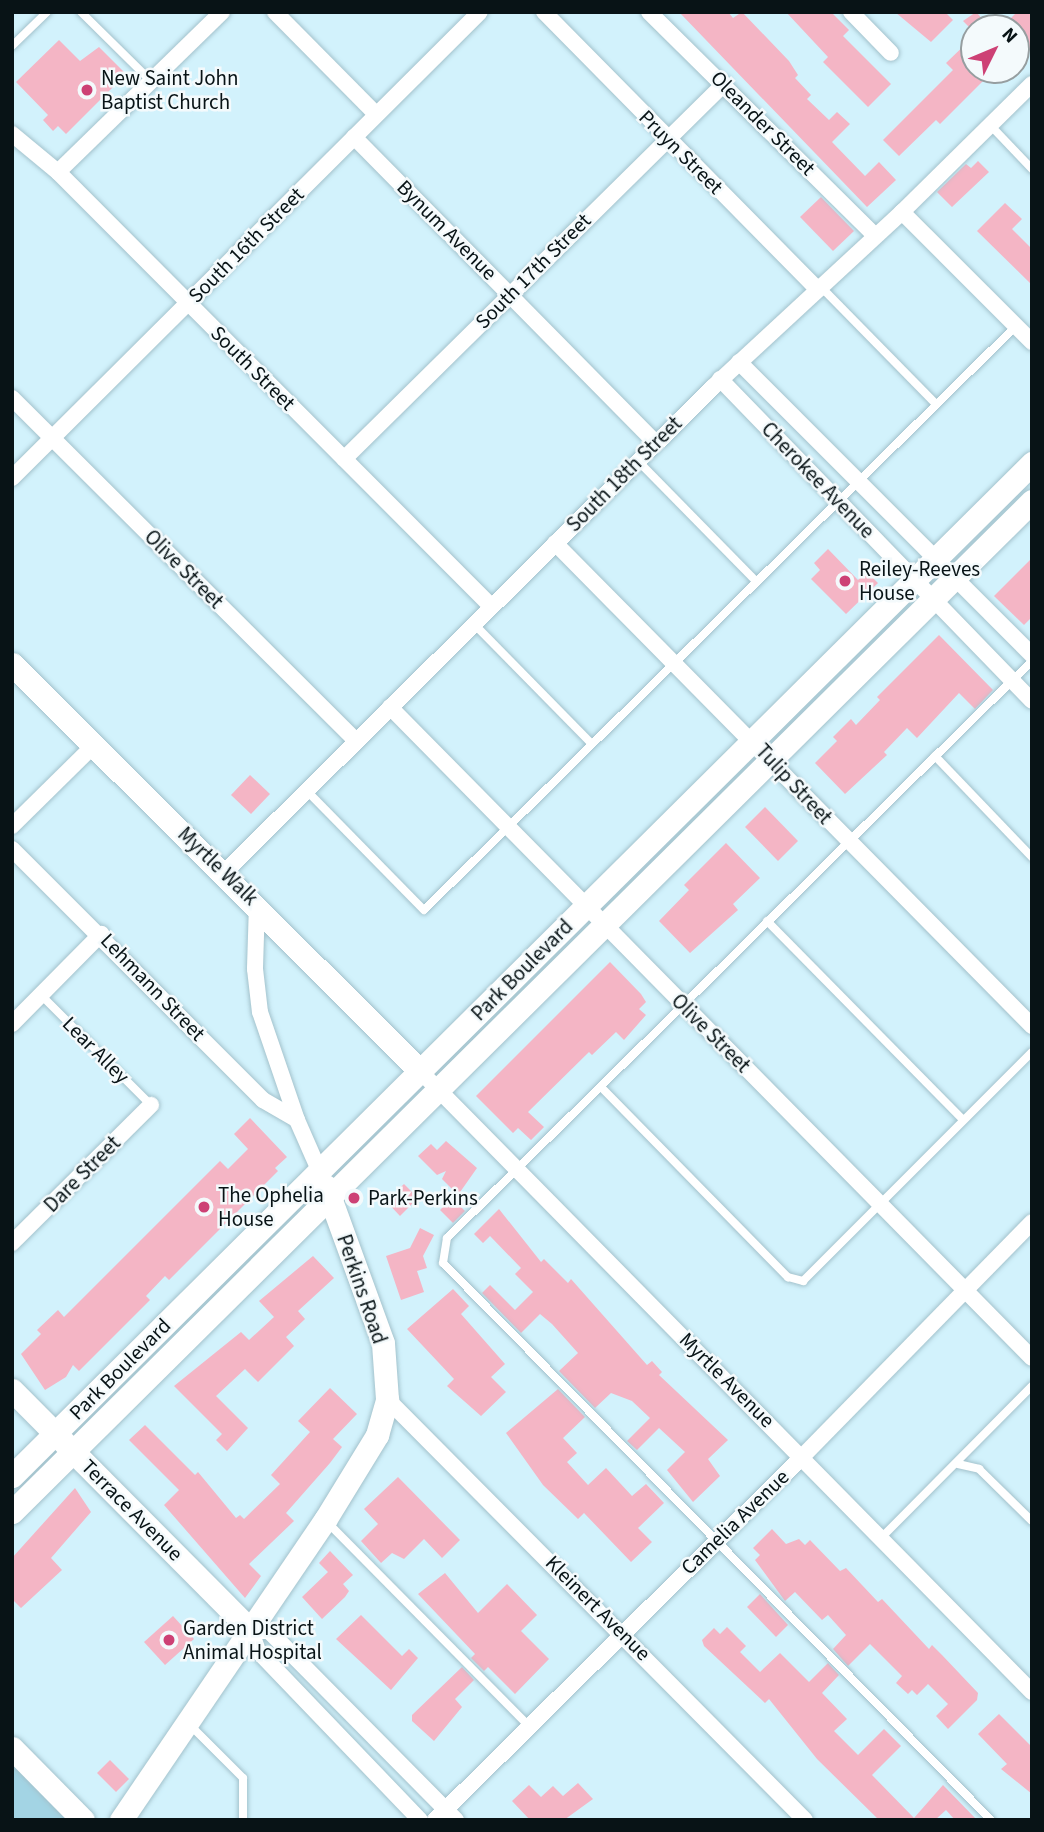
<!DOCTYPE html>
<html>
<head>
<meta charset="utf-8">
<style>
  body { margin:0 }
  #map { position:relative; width:1044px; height:1832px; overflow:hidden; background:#d2f2fc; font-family:"Source Sans 3",sans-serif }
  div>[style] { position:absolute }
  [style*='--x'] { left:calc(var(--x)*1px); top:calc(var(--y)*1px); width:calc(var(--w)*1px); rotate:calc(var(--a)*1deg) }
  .green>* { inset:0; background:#a3d4e4 }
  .building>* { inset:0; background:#f4b5c5 }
  .roads { filter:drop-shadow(0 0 2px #a3c2cc) drop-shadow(0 0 2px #a3c2cc) }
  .lane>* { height:8px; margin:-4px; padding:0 4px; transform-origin:4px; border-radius:4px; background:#fff }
  .street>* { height:16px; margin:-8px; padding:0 8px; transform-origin:8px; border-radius:8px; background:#fff }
  .secondary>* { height:23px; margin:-11.5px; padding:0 11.5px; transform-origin:11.5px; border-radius:11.5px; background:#fff }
  .dots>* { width:19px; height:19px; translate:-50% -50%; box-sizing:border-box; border:4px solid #f4fafc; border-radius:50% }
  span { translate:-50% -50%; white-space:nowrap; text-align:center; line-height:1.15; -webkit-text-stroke:5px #f4fafc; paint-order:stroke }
  .poi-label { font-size:21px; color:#081316 }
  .left { translate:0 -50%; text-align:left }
  .street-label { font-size:21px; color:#081316 }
  .frame { position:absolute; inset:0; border:14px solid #081316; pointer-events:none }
  .north { position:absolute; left:960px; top:14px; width:70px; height:70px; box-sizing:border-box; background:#f4fafc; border:2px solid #969ea0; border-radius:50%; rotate:47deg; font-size:19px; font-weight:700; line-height:28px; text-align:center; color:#081316 }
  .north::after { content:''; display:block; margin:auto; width:24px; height:32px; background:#cd4175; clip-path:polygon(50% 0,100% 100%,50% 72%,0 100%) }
</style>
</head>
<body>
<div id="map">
  <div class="green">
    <i style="clip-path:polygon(12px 1756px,76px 1820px,12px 1820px)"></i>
  </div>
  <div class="building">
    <i style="clip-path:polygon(679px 12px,728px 12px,733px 18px,742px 12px,789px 61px,798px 75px,795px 78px,811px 95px,807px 99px,829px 120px,837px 112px,850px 124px,832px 142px,865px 176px,879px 162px,896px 180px,867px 207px)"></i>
    <i style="clip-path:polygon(786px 12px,831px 12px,849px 30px,843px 36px,891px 84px,868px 107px,823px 62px,828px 57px)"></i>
    <i style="clip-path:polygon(895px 12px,945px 12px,953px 20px,931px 42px)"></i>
    <i style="clip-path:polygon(976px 12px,991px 28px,970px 28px,963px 21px)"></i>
    <i style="clip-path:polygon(1017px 12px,1032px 12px,1032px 46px,1016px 62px,1016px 28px,1001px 28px)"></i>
    <i style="clip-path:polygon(974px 36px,974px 70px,994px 70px,940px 124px,936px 120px,899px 156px,883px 140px,953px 70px,946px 63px)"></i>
    <i style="clip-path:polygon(59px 40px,80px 61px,99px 47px,126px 74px,66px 134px,58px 126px,53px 131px,43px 120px,48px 115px,16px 82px)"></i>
    <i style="clip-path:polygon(978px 161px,989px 172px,952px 207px,937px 192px,966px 164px,971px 168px)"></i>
    <i style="clip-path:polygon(821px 197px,854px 231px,833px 251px,800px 217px)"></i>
    <i style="clip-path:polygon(1005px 203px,1022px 219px,1012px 229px,1032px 249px,1032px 285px,977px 231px)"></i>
    <i style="clip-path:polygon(828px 549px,858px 580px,867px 572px,878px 583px,846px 614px,811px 579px,820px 570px,814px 563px)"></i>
    <i style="clip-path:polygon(1032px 558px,1032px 617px,1024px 625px,994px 596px)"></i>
    <i style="clip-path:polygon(939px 635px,993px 690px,975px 709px,959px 693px,917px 738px,907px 728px,884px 752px,887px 755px,845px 794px,815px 763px,837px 741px,833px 737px,851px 719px,856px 725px,880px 700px,877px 697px)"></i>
    <i style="clip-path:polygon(250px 775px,270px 794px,251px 814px,231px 795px)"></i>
    <i style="clip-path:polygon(765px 807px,798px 841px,778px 861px,745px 827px)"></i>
    <i style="clip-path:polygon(726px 843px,760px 878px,733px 904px,738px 910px,690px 953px,659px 921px,689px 890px,684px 885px)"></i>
    <i style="clip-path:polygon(610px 962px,641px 994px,646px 1002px,639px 1009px,646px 1015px,624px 1040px,616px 1032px,592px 1055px,589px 1052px,528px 1112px,544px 1127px,531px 1140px,518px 1128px,513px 1133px,476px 1096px)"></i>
    <i style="clip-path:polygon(250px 1118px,287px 1157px,275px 1168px,278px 1171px,169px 1280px,165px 1276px,146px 1296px,150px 1300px,79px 1371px,73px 1365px,66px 1377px,45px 1390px,21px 1354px,41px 1334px,37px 1330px,58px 1310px,64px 1317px,220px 1161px,228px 1169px,248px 1149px,234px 1134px)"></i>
    <i style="clip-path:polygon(446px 1141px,477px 1168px,458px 1195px,442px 1179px,446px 1171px,437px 1175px,418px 1156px,431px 1144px,437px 1150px)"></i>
    <i style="clip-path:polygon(404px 1184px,418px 1198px,400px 1216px,386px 1201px)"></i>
    <i style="clip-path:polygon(452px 1198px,465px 1211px,453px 1223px,440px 1210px)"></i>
    <i style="clip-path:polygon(499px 1209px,541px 1262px,544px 1259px,568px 1283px,571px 1279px,647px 1365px,652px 1361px,662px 1372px,659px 1375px,728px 1440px,708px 1459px,720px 1476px,693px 1502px,667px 1470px,685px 1452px,659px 1428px,637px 1450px,627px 1441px,650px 1418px,632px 1401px,611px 1393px,595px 1408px,559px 1371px,578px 1353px,552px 1324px,540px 1314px,521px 1333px,482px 1293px,490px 1285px,515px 1310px,533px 1292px,515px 1274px,521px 1268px,490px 1236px,483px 1243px,474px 1234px)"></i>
    <i style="clip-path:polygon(420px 1228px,434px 1235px,423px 1256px,427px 1268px,417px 1271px,424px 1292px,401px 1300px,386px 1256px,410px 1248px)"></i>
    <i style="clip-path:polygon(313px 1256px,334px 1278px,298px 1311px,305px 1319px,286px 1337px,294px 1346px,258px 1382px,245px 1369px,216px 1396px,248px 1428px,227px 1451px,216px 1440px,222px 1434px,174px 1386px,241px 1332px,249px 1340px,274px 1317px,259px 1301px)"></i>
    <i style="clip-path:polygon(453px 1289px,469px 1306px,461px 1314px,505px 1364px,491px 1377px,506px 1392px,481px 1416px,447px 1386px,454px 1379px,407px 1329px)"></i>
    <i style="clip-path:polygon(330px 1388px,357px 1414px,333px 1439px,342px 1447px,330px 1463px,286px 1513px,294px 1521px,249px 1564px,261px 1576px,245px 1598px,164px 1505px,179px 1490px,129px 1440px,145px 1425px,195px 1475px,198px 1472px,236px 1518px,240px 1515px,244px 1519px,280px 1484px,271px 1475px,310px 1432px,298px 1421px)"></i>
    <i style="clip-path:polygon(558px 1389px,585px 1417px,563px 1438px,577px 1453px,567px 1462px,588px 1485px,606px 1468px,632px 1496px,646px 1484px,664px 1503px,638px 1528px,652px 1542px,631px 1562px,584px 1513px,578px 1519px,543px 1485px,506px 1433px)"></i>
    <i style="clip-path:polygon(398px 1477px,460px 1540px,442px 1558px,424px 1539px,404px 1559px,392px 1553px,381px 1563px,361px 1541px,378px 1524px,364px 1509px)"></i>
    <i style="clip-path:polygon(75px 1488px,91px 1512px,51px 1558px,62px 1570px,21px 1608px,12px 1599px,12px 1558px)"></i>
    <i style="clip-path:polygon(772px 1529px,786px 1544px,799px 1539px,805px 1545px,810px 1540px,840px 1571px,846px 1568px,878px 1602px,882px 1599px,929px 1649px,932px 1645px,942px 1655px,978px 1693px,977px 1700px,948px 1729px,936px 1716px,948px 1704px,928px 1684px,917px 1695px,912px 1690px,908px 1694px,896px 1683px,902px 1676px,870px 1644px,848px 1666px,833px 1649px,846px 1635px,828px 1615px,822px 1620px,795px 1592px,785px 1601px,755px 1560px,760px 1555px,753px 1548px)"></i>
    <i style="clip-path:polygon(330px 1551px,353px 1575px,343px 1584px,349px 1591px,345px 1597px,322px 1619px,302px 1597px,328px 1572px,319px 1563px)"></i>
    <i style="clip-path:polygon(445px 1573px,478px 1613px,507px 1584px,537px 1615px,521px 1631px,549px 1659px,515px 1694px,488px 1667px,484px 1671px,471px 1658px,475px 1654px,418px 1594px)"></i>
    <i style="clip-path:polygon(760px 1594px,788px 1625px,776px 1637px,747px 1607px)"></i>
    <i style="clip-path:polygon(361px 1615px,402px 1656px,409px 1649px,418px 1658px,391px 1690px,336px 1639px)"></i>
    <i style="clip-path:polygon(173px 1616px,194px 1639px,165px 1665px,144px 1642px)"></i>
    <i style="clip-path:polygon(727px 1627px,746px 1646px,740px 1652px,760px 1672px,780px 1653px,809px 1682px,828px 1663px,839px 1675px,822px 1693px,847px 1719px,834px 1731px,858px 1755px,884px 1729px,901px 1746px,872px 1775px,914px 1818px,943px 1785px,977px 1820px,955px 1820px,946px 1810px,935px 1820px,879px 1820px,817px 1759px,769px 1699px,765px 1703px,704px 1646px,702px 1640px,714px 1628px,720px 1634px)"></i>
    <i style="clip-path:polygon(462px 1667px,474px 1680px,455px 1699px,462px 1707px,434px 1741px,412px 1721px,412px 1715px)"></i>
    <i style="clip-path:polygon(999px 1714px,1032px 1747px,1032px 1794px,1001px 1769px,1007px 1764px,978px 1734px)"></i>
    <i style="clip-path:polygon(110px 1760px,129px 1779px,116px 1792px,97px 1773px)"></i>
    <i style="clip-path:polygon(578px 1783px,593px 1799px,564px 1820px,530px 1820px,512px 1801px,529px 1785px,541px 1797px,553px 1786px,563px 1796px)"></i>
  </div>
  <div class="roads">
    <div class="lane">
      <i style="--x:81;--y:12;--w:98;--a:44.6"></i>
      <i style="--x:12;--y:46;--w:49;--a:-44.2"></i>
      <i style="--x:990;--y:125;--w:61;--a:46.3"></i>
      <i style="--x:821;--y:287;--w:164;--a:45.5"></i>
      <i style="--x:638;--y:461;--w:168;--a:45.5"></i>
      <i style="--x:474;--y:624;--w:167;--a:45.5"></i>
      <i style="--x:935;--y:756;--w:140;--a:46.2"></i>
      <i style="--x:306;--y:790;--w:168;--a:45.5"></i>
      <i style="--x:424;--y:910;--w:832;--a:-44.61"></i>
      <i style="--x:767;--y:921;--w:279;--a:45.4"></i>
      <i style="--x:41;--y:995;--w:156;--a:45"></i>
      <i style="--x:601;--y:1087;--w:267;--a:45.5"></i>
      <i style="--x:788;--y:1277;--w:16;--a:15"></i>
      <i style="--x:803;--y:1281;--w:324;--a:-45"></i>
      <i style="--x:958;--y:1464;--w:22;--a:13"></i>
      <i style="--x:979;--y:1469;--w:74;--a:44.5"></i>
      <i style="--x:327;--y:1522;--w:286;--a:45.3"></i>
      <i style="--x:882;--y:1537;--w:213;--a:-45.2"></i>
      <i style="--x:190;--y:1725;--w:75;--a:45"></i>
      <i style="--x:243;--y:1778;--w:42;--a:90"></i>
      <i style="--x:991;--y:1820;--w:781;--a:-134.53"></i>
      <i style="--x:443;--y:1263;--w:25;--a:-81"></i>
      <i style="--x:447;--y:1238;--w:822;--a:-44.61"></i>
    </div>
    <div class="street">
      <i style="--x:275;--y:12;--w:144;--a:45.3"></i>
      <i style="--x:544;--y:12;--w:390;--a:45.4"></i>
      <i style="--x:649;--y:12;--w:318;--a:44.7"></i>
      <i style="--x:851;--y:12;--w:57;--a:45.7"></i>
      <i style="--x:12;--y:134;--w:60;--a:39.6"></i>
      <i style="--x:58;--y:172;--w:613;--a:45.07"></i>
      <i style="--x:354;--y:137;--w:430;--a:45.4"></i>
      <i style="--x:58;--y:172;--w:229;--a:-44.3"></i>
      <i style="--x:902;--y:212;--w:184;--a:45"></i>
      <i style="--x:739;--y:362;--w:414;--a:45"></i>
      <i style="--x:720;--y:379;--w:448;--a:45.9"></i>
      <i style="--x:12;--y:398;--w:484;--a:44.9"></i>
      <i style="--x:344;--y:459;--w:534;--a:-44.62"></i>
      <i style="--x:12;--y:478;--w:660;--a:-44.88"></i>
      <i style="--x:555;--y:543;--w:679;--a:45.36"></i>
      <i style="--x:390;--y:707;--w:914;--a:45.4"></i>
      <i style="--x:12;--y:826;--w:114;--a:-44.6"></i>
      <i style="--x:12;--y:849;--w:355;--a:45"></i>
      <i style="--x:263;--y:1100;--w:39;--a:30"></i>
      <i style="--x:224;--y:873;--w:689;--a:-44.82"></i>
      <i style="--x:713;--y:387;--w:258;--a:-42.8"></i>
      <i style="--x:902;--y:212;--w:182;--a:-44.6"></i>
      <i style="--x:257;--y:904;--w:65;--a:91.8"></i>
      <i style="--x:255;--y:969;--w:43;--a:83.4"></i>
      <i style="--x:260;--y:1012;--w:114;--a:71.1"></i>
      <i style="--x:297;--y:1120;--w:55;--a:66.3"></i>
      <i style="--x:12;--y:1024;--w:127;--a:-45.3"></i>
      <i style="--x:420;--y:1071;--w:872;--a:45.42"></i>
      <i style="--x:12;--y:1243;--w:196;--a:-44.8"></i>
      <i style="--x:387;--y:1399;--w:593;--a:45.2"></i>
      <i style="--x:420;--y:1820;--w:234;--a:-133.8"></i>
      <i style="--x:258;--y:1651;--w:21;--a:-109"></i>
      <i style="--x:251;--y:1631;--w:18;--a:0"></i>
      <i style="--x:269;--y:1631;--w:266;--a:45.3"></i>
      <i style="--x:435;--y:1820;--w:518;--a:-44.69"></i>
      <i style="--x:803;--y:1456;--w:327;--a:-45.6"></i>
    </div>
    <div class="secondary">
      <i style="--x:12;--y:664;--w:576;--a:44.93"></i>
      <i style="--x:12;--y:1390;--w:339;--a:45.2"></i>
      <i style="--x:12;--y:1476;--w:1438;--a:-44.8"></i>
      <i style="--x:12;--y:1512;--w:1436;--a:-44.75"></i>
      <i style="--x:12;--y:1748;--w:101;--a:45.4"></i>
      <i style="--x:121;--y:1820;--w:363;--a:-55.8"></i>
      <i style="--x:325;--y:1520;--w:100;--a:-58.5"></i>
      <i style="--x:377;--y:1435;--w:37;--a:-74"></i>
      <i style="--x:387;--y:1399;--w:56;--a:-94.1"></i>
      <i style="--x:383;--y:1343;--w:167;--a:-110"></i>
    </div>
  </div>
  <div class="dots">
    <i style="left:87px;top:90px;background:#cd4175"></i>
    <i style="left:845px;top:581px;background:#cd4175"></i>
    <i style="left:354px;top:1198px;background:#cd4175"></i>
    <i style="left:204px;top:1207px;background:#cd4175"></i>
    <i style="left:169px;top:1640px;background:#cd4175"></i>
  </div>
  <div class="poi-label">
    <span class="left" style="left:101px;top:90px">New Saint John<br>Baptist Church</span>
    <span class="left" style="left:859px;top:581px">Reiley-Reeves<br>House</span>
    <span class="left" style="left:218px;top:1207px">The Ophelia<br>House</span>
    <span class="left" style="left:368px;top:1198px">Park-Perkins</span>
    <span class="left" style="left:183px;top:1640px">Garden District<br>Animal Hospital</span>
  </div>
  <div class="street-label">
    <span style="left:763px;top:123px;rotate:45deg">Oleander Street</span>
    <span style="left:681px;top:152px;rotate:45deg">Pruyn Street</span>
    <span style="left:447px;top:230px;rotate:45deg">Bynum Avenue</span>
    <span style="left:246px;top:245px;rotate:-45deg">South 16th Street</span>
    <span style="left:533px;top:271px;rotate:-45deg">South 17th Street</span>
    <span style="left:253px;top:368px;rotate:45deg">South Street</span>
    <span style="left:624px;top:474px;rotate:-45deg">South 18th Street</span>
    <span style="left:818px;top:480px;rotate:46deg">Cherokee Avenue</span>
    <span style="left:184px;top:569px;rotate:45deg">Olive Street</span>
    <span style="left:794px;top:784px;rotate:47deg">Tulip Street</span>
    <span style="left:218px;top:866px;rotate:44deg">Myrtle Walk</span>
    <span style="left:522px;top:970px;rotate:-45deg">Park Boulevard</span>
    <span style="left:153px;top:987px;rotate:46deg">Lehmann Street</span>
    <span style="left:711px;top:1033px;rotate:45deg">Olive Street</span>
    <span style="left:96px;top:1050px;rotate:45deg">Lear Alley</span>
    <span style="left:82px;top:1174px;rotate:-45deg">Dare Street</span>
    <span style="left:362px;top:1289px;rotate:71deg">Perkins Road</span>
    <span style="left:120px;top:1369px;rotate:-45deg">Park Boulevard</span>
    <span style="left:727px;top:1380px;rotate:45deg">Myrtle Avenue</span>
    <span style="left:132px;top:1510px;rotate:45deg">Terrace Avenue</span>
    <span style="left:735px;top:1522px;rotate:-44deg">Camelia Avenue</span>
    <span style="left:598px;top:1608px;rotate:45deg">Kleinert Avenue</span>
  </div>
  <div class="frame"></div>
  <div class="north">N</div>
</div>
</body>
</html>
